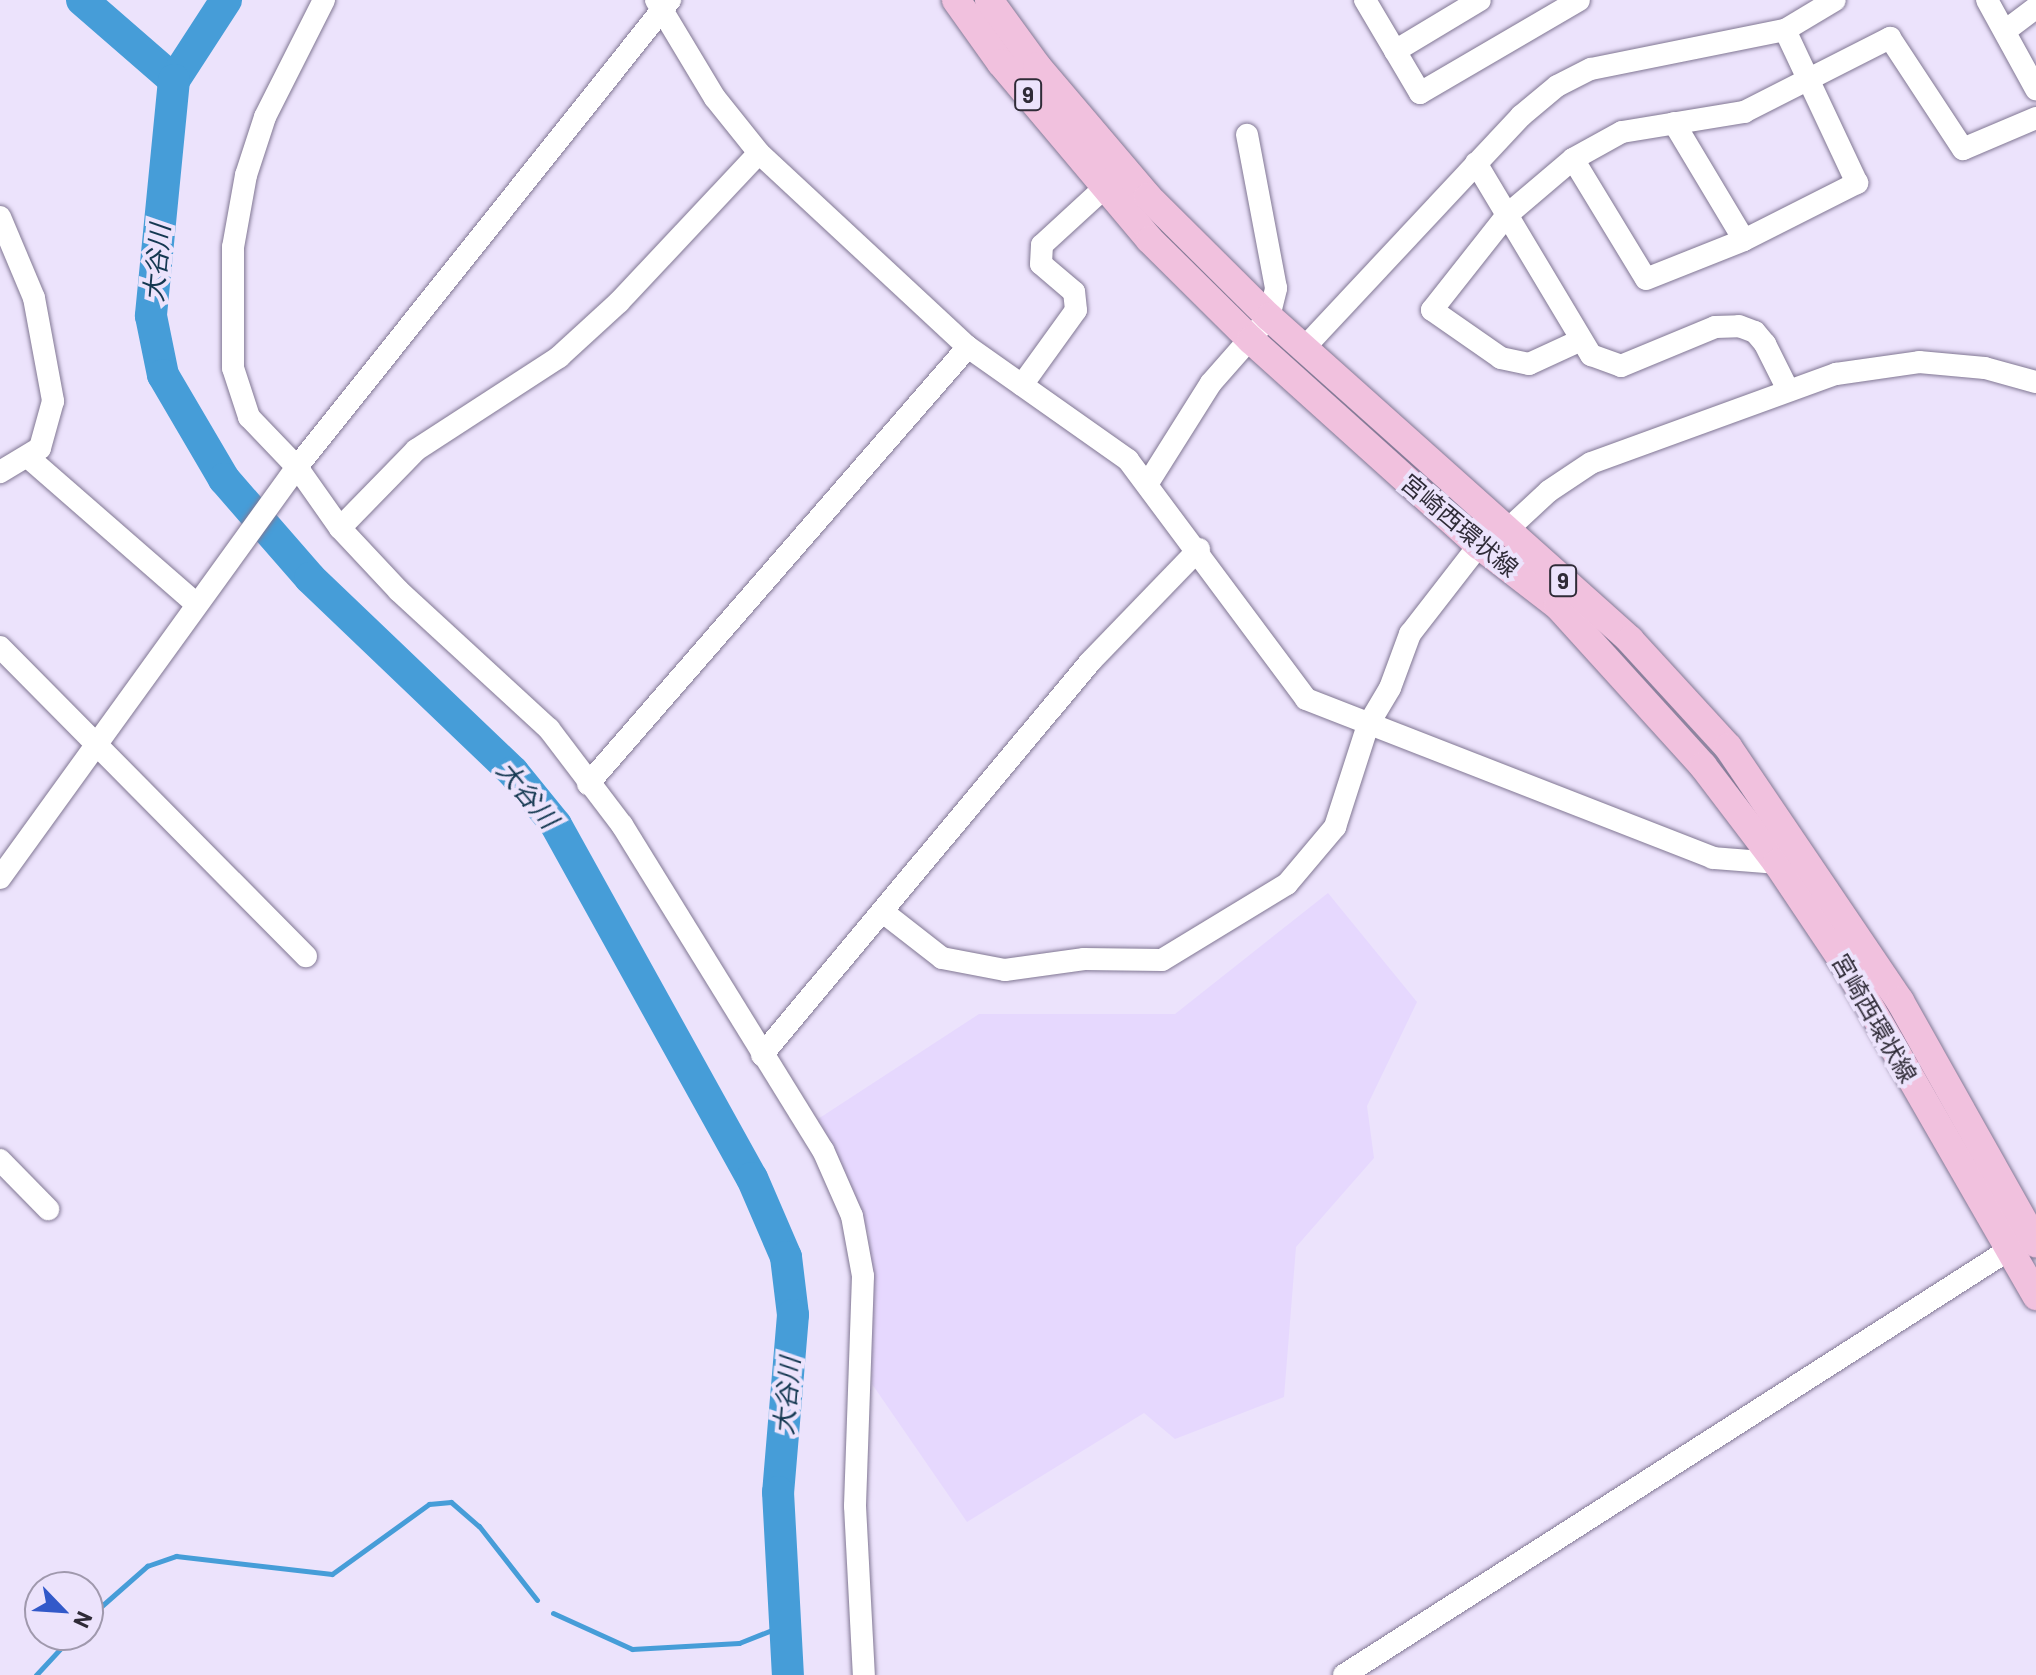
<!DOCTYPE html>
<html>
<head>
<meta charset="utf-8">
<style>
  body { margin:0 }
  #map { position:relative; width:2036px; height:1675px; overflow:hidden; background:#ece3fc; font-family:Barlow,"Noto Sans JP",sans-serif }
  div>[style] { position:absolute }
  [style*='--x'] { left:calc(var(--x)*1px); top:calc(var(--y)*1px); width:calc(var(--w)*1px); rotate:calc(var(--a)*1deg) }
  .built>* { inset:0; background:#e6d8fe }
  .stream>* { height:5px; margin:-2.5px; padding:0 2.5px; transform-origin:2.5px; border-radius:2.5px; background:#469dd8 }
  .river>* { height:32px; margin:-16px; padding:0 16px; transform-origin:16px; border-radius:16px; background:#469dd8 }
  .roads { filter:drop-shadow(0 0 2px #817793) drop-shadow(0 0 2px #817793) }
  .minor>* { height:22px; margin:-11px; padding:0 11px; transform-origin:11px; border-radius:11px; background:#fff }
  .major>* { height:28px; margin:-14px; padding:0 14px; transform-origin:14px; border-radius:14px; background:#f1c1de }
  span { translate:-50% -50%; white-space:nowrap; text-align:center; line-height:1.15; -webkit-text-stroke:8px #ece3fc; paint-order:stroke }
  .shield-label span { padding:2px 6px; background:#ece3fc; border:2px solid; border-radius:6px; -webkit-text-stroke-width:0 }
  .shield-label { font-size:22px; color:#2f2b37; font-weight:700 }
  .street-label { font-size:24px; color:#2f2b37 }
  .water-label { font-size:26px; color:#143851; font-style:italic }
  .north { position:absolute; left:24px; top:1571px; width:80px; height:80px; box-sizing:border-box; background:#ece3fc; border:2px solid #a099ad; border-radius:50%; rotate:115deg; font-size:22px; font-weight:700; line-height:32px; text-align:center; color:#2f2b37 }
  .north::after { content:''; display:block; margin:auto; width:28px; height:36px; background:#3259c9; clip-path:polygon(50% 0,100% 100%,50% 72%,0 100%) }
</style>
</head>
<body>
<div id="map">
  <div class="built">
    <i style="clip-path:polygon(1328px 893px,1417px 1002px,1367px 1106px,1374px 1158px,1296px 1247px,1284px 1397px,1175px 1439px,1144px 1413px,967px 1522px,872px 1384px,869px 1233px,818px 1119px,979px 1014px,1175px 1014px)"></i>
  </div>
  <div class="stream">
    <i style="--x:553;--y:1613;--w:87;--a:24.5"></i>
    <i style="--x:632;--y:1649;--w:107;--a:-3.2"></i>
    <i style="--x:739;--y:1643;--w:46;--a:-21.6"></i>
    <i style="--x:88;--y:1618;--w:79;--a:-41.4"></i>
    <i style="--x:147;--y:1566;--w:31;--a:-19"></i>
    <i style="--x:176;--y:1556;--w:157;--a:6.6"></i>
    <i style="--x:332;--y:1574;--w:120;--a:-35.8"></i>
    <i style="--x:429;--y:1504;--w:22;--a:-5"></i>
    <i style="--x:451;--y:1502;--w:37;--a:41"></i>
    <i style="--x:479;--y:1526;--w:94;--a:51.9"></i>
    <i style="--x:36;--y:1675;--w:54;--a:-47.2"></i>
  </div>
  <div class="river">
    <i style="--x:82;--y:0;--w:122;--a:41"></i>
    <i style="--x:226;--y:0;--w:95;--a:123"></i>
    <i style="--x:174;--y:80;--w:237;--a:95.6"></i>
    <i style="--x:151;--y:316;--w:60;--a:78.5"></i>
    <i style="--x:163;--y:375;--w:121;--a:59.6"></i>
    <i style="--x:224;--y:479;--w:131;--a:49"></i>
    <i style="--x:310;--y:578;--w:281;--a:43.7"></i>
    <i style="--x:513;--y:772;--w:68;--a:50.9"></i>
    <i style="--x:556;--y:825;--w:404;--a:61"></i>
    <i style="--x:752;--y:1178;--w:86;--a:66.7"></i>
    <i style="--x:786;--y:1257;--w:58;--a:83.1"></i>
    <i style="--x:793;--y:1315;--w:178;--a:94.8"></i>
    <i style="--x:778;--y:1492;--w:183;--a:86.9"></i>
  </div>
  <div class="roads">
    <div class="minor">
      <i style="--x:324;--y:0;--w:131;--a:116.8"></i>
      <i style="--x:265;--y:117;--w:61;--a:108.1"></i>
      <i style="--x:246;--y:175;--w:73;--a:100.2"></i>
      <i style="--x:233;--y:247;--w:121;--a:90"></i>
      <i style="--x:233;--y:368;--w:52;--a:71.9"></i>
      <i style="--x:249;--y:417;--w:69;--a:46.2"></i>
      <i style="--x:297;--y:467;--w:75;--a:54.8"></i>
      <i style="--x:340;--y:528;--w:86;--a:46.9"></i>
      <i style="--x:399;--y:591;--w:204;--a:42.6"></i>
      <i style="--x:549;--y:729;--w:121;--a:52.8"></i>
      <i style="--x:622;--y:825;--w:382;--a:58.3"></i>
      <i style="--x:823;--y:1150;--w:72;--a:66.3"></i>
      <i style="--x:852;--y:1216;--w:61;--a:79.6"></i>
      <i style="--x:863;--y:1276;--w:230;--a:92"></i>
      <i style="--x:855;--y:1506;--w:169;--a:87"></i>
      <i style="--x:656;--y:0;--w:114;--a:59"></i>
      <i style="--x:715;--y:98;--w:70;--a:51.3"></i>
      <i style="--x:759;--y:153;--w:285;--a:42.9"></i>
      <i style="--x:968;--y:347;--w:196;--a:35.2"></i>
      <i style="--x:1128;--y:460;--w:298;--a:53.3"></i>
      <i style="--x:1306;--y:699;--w:437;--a:21.3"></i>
      <i style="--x:1713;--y:858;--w:64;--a:4.5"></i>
      <i style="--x:1365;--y:0;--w:108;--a:59.4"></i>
      <i style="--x:1420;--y:93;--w:184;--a:-30.3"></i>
      <i style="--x:1987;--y:0;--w:102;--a:61.2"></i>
      <i style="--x:2005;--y:31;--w:39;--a:-37"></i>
      <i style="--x:1395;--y:51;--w:99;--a:-31"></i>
      <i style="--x:1674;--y:123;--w:136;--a:59.1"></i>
      <i style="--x:1573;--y:159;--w:140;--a:58.7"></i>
      <i style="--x:1646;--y:279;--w:105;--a:-21.7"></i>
      <i style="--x:1744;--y:240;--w:127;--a:-26.8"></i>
      <i style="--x:1857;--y:183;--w:169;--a:-115.2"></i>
      <i style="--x:1476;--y:163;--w:224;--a:59.1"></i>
      <i style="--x:1591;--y:355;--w:32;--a:20"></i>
      <i style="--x:1621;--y:366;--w:102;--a:-22.5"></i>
      <i style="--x:1715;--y:327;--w:24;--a:-2"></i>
      <i style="--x:1739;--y:326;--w:17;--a:21"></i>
      <i style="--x:1755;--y:332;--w:16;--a:50"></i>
      <i style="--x:1765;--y:344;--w:51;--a:63.4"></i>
      <i style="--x:0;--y:217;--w:88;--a:67.2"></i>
      <i style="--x:34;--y:298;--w:105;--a:79.5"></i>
      <i style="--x:53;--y:401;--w:49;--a:105.5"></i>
      <i style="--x:40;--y:448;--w:47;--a:149"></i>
      <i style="--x:1579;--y:341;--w:55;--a:155.3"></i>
      <i style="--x:1529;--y:364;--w:29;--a:-168"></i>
      <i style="--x:1501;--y:358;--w:84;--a:-145.2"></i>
      <i style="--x:1432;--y:310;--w:121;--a:-51.7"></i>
      <i style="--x:1507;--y:215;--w:87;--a:-40.3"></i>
      <i style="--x:1573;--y:159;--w:56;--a:-28.9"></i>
      <i style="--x:1622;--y:132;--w:124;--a:-9.3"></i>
      <i style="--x:1744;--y:112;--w:164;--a:-26.9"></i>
      <i style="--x:1890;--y:38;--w:133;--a:56.7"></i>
      <i style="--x:1963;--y:149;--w:79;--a:-23"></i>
      <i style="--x:1304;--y:348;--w:318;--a:-46.9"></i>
      <i style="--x:1521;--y:116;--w:47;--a:-39.8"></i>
      <i style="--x:1557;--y:86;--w:38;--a:-27"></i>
      <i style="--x:1591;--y:69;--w:198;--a:-11.4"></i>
      <i style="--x:1785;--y:30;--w:58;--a:-31"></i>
      <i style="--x:1022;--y:385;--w:92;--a:-54.2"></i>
      <i style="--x:1076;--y:310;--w:18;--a:-96"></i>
      <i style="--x:1074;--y:292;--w:43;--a:-139.7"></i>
      <i style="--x:1041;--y:264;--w:19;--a:-87"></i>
      <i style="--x:1042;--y:245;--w:86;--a:-42.6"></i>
      <i style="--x:29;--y:458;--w:220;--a:41.1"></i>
      <i style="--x:1148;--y:483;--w:118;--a:-57.8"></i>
      <i style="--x:1211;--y:383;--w:88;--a:-48.7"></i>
      <i style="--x:1269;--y:317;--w:30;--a:-76"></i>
      <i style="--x:1276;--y:288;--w:156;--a:-100.7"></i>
      <i style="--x:340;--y:528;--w:109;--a:-45.7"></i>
      <i style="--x:416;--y:450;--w:171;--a:-33"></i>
      <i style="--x:559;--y:357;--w:81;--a:-42.5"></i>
      <i style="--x:619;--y:302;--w:204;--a:-46.8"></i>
      <i style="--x:0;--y:647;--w:435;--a:45.3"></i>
      <i style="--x:588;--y:784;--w:579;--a:-48.99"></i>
      <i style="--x:0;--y:878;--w:507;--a:-54.15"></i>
      <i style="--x:297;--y:467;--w:598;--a:-51.39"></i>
      <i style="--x:883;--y:912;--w:75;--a:37.9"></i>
      <i style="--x:942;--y:958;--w:64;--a:10.8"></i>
      <i style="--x:1005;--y:970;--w:80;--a:-7.9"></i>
      <i style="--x:1084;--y:959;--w:78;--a:0.7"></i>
      <i style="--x:1162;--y:960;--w:146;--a:-31.3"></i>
      <i style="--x:1287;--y:884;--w:75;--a:-49.9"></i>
      <i style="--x:1335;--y:827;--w:107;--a:-72.1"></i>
      <i style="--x:1368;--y:725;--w:43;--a:-59.3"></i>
      <i style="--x:1390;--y:688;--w:58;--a:-69.7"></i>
      <i style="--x:1410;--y:634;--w:113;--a:-52.2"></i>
      <i style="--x:1479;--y:545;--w:32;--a:-28"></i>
      <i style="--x:1507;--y:530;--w:57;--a:-42.9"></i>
      <i style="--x:1549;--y:491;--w:50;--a:-33.7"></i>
      <i style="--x:1591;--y:463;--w:261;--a:-20"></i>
      <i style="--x:1836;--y:374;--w:84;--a:-8.2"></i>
      <i style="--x:1919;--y:362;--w:66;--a:5.2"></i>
      <i style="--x:1985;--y:368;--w:53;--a:15.4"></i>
      <i style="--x:762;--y:1055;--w:512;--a:-50.15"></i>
      <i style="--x:1090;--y:662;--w:157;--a:-46"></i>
      <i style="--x:0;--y:1160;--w:69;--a:45.6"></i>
      <i style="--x:1344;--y:1675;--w:804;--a:-32.6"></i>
    </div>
    <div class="major">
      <i style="--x:956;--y:0;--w:77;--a:54.5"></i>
      <i style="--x:1001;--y:63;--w:231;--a:49.9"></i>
      <i style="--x:1150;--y:240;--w:142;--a:44.7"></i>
      <i style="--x:1251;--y:340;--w:307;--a:42"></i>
      <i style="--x:1479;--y:545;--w:100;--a:37.7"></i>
      <i style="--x:1558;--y:606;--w:216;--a:47.8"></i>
      <i style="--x:1703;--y:766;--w:122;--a:52.7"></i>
      <i style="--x:1777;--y:863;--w:131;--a:56.2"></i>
      <i style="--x:1850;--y:972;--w:374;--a:60.1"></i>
      <i style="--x:989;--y:0;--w:82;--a:54"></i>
      <i style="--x:1037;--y:66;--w:172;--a:49.7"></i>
      <i style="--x:1148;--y:197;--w:170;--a:44.8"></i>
      <i style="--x:1269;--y:317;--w:484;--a:41.8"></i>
      <i style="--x:1630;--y:640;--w:145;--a:47.5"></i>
      <i style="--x:1728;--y:747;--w:307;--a:55.9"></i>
      <i style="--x:1900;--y:1001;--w:278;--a:60.7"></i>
    </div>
  </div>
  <div class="shield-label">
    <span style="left:1028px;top:95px">9</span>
    <span style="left:1563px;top:581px">9</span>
  </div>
  <div class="street-label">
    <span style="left:1460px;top:525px;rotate:40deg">宮崎西環状線</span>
    <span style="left:1875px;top:1018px;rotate:60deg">宮崎西環状線</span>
  </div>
  <div class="water-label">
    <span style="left:156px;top:263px;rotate:-85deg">大谷川</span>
    <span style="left:528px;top:794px;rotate:50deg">大谷川</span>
    <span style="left:786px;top:1396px;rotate:-85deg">大谷川</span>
  </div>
  <div class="north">N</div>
</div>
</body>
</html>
